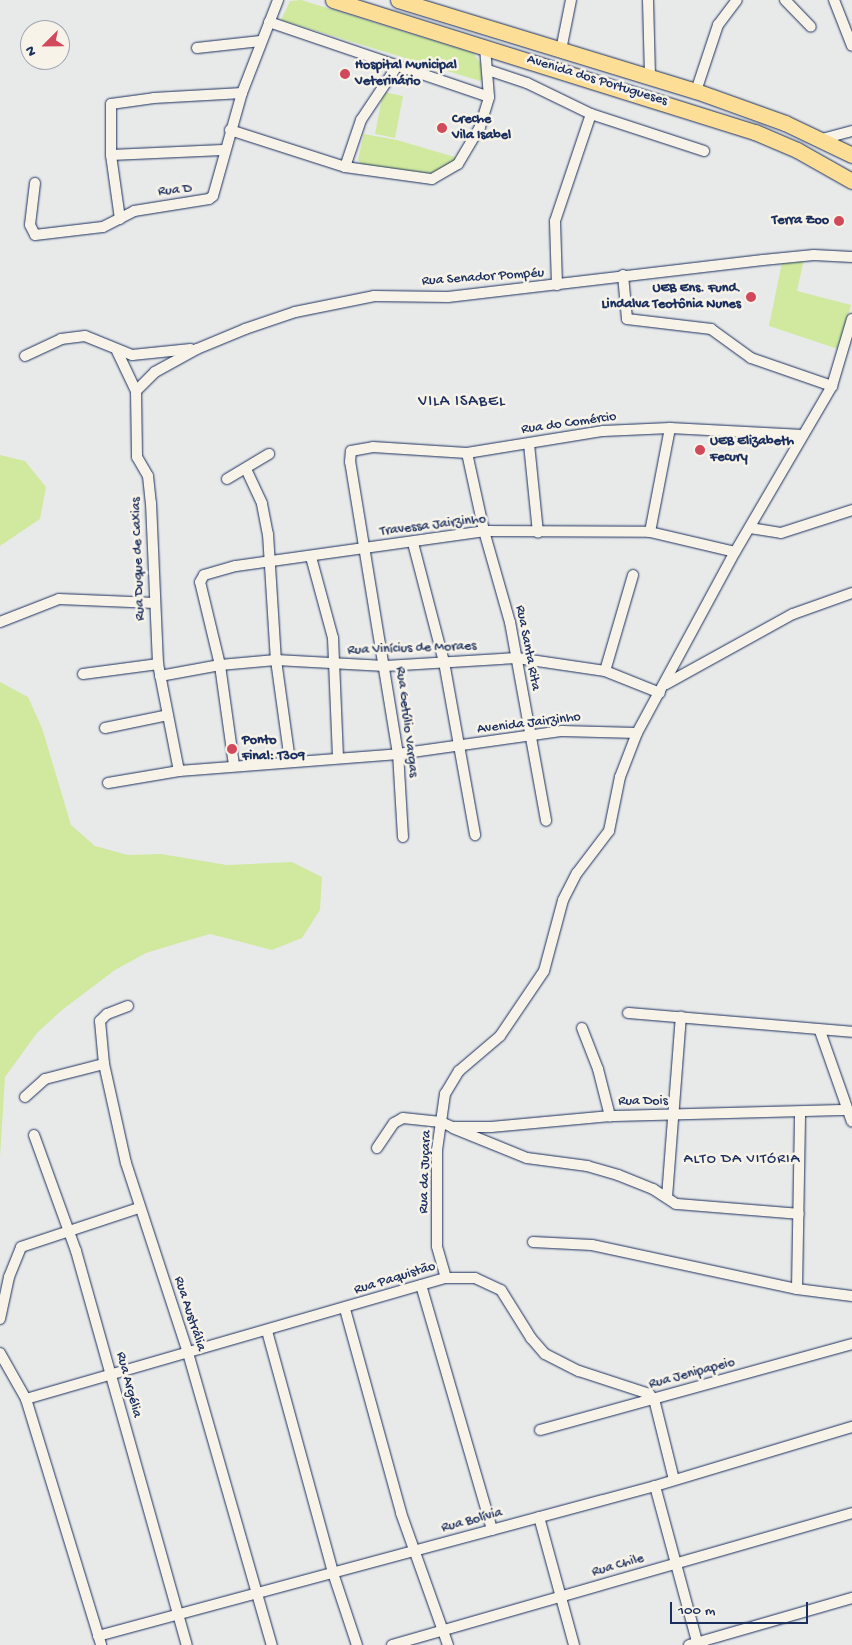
<!DOCTYPE html>
<html>
<head>
<meta charset="utf-8">
<style>
  body { margin:0 }
  #map { position:relative; width:852px; height:1645px; overflow:hidden; background:#e8eaea; font-family:"Gochi Hand",sans-serif }
  div>[style] { position:absolute }
  [style*='--x'] { left:calc(var(--x)*1px); top:calc(var(--y)*1px); width:calc(var(--w)*1px); rotate:calc(var(--a)*1deg) }
  .green>* { inset:0; background:#d0e99f }
  .roads { filter:drop-shadow(0 0 1px #1b2f5e) drop-shadow(0 0 1px #1b2f5e) }
  .minor>* { height:10px; margin:-5px; padding:0 5px; transform-origin:5px; border-radius:5px; background:#f7f3e8 }
  .highway>* { height:15px; margin:-7.5px; padding:0 7.5px; transform-origin:7.5px; border-radius:7.5px; background:#fdde96 }
  .dots>* { width:14px; height:14px; translate:-50% -50%; box-sizing:border-box; border:2px solid #f7f3e8; border-radius:50% }
  span { translate:-50% -50%; white-space:nowrap; text-align:center; line-height:1.15; -webkit-text-stroke:5px #f7f3e8; paint-order:stroke }
  .poi-label { font-size:14px; color:#1b2f5e; font-weight:700 }
  .left { translate:0 -50%; text-align:left }
  .right { translate:-100% -50%; text-align:right }
  .street-label { font-size:14px; color:#1b2f5e }
  .neighbourhood-label { font-size:15px; color:#1b2f5e; letter-spacing:1px }
  .quarter-label { font-size:16px; color:#1b2f5e; letter-spacing:1px }
  .north { position:absolute; left:20px; top:20px; width:50px; height:50px; box-sizing:border-box; background:#f7f3e8; border:1px solid #9fa5b1; border-radius:50%; rotate:247deg; font-size:14px; font-weight:700; line-height:20px; text-align:center; color:#1b2f5e }
  .north::after { content:''; display:block; margin:auto; width:18px; height:22px; background:#d1495b; clip-path:polygon(50% 0,100% 100%,50% 72%,0 100%) }
  .scale { position:absolute; left:670px; top:1602px; width:138px; height:22px; box-sizing:border-box; border:2px solid #1b2f5e; border-top:0; padding-left:6px; font-size:15px; line-height:18px; white-space:nowrap; color:#1b2f5e; -webkit-text-stroke:4px #f7f3e8; paint-order:stroke }
</style>
</head>
<body>
<div id="map">
  <div class="green">
    <i style="clip-path:polygon(301px 0,473px 53px,481px 64px,484px 78px,480px 81px,281px 20px,290px 1px)"></i>
    <i style="clip-path:polygon(383px 92px,403px 96px,395px 138px,375px 134px)"></i>
    <i style="clip-path:polygon(364px 134px,397px 140px,458px 158px,436px 174px,361px 165px,358px 159px)"></i>
    <i style="clip-path:polygon(804px 259px,797px 291px,851px 305px,838px 349px,769px 326px,782px 262px)"></i>
    <i style="clip-path:polygon(0 455px,25px 461px,46px 487px,40px 519px,0 546px)"></i>
    <i style="clip-path:polygon(0 682px,28px 697px,42px 728px,71px 825px,95px 846px,128px 855px,161px 854px,227px 865px,292px 862px,322px 877px,320px 910px,302px 938px,272px 950px,210px 934px,179px 943px,146px 953px,115px 970px,62px 1010px,37px 1033px,5px 1077px,0 1157px)"></i>
  </div>
  <div class="roads">
    <div class="minor">
      <i style="--x:648;--y:0;--w:77;--a:88.5"></i>
      <i style="--x:785;--y:0;--w:37;--a:46"></i>
      <i style="--x:834;--y:0;--w:49;--a:68.6"></i>
      <i style="--x:269;--y:22;--w:232;--a:18.8"></i>
      <i style="--x:197;--y:48;--w:64;--a:-6.2"></i>
      <i style="--x:561;--y:50;--w:51;--a:-78.7"></i>
      <i style="--x:488;--y:70;--w:41;--a:18.4"></i>
      <i style="--x:527;--y:83;--w:71;--a:25.8"></i>
      <i style="--x:591;--y:114;--w:119;--a:18.1"></i>
      <i style="--x:696;--y:91;--w:70;--a:-71.6"></i>
      <i style="--x:718;--y:25;--w:31;--a:-53"></i>
      <i style="--x:230;--y:130;--w:121;--a:17.8"></i>
      <i style="--x:345;--y:167;--w:88;--a:7.9"></i>
      <i style="--x:432;--y:179;--w:30;--a:-30"></i>
      <i style="--x:458;--y:164;--w:43;--a:-59.3"></i>
      <i style="--x:480;--y:127;--w:31;--a:-73"></i>
      <i style="--x:489;--y:97;--w:50;--a:-94.6"></i>
      <i style="--x:822;--y:139;--w:31;--a:-15"></i>
      <i style="--x:111;--y:155;--w:112;--a:-2.6"></i>
      <i style="--x:345;--y:167;--w:50;--a:-71.2"></i>
      <i style="--x:361;--y:120;--w:65;--a:-56.3"></i>
      <i style="--x:35;--y:183;--w:42;--a:96.8"></i>
      <i style="--x:30;--y:225;--w:11;--a:63"></i>
      <i style="--x:35;--y:235;--w:68;--a:-6.7"></i>
      <i style="--x:103;--y:227;--w:35;--a:-27"></i>
      <i style="--x:134;--y:211;--w:76;--a:-9.1"></i>
      <i style="--x:209;--y:199;--w:5;--a:-37"></i>
      <i style="--x:213;--y:196;--w:107;--a:-74.3"></i>
      <i style="--x:242;--y:93;--w:100;--a:-68.8"></i>
      <i style="--x:120;--y:219;--w:65;--a:-98"></i>
      <i style="--x:111;--y:155;--w:51;--a:-90"></i>
      <i style="--x:111;--y:104;--w:43;--a:-7.9"></i>
      <i style="--x:154;--y:98;--w:88;--a:-3.3"></i>
      <i style="--x:623;--y:275;--w:44;--a:84.8"></i>
      <i style="--x:627;--y:319;--w:85;--a:6.8"></i>
      <i style="--x:711;--y:329;--w:49;--a:35.9"></i>
      <i style="--x:751;--y:358;--w:86;--a:19.1"></i>
      <i style="--x:557;--y:285;--w:64;--a:-91.8"></i>
      <i style="--x:555;--y:221;--w:113;--a:-71.4"></i>
      <i style="--x:117;--y:351;--w:44;--a:64.6"></i>
      <i style="--x:136;--y:391;--w:66;--a:89.1"></i>
      <i style="--x:137;--y:457;--w:22;--a:60"></i>
      <i style="--x:148;--y:476;--w:27;--a:84"></i>
      <i style="--x:151;--y:503;--w:161;--a:87.5"></i>
      <i style="--x:158;--y:664;--w:109;--a:78.9"></i>
      <i style="--x:25;--y:356;--w:40;--a:-25"></i>
      <i style="--x:61;--y:339;--w:24;--a:-7"></i>
      <i style="--x:85;--y:336;--w:51;--a:22"></i>
      <i style="--x:132;--y:355;--w:59;--a:-5.8"></i>
      <i style="--x:136;--y:391;--w:27;--a:-45"></i>
      <i style="--x:155;--y:372;--w:48;--a:-28.7"></i>
      <i style="--x:197;--y:349;--w:52;--a:-22.6"></i>
      <i style="--x:245;--y:329;--w:53;--a:-18.8"></i>
      <i style="--x:295;--y:312;--w:81;--a:-11.4"></i>
      <i style="--x:374;--y:296;--w:74;--a:0.8"></i>
      <i style="--x:448;--y:297;--w:317;--a:-6.7"></i>
      <i style="--x:763;--y:260;--w:51;--a:-5.6"></i>
      <i style="--x:814;--y:255;--w:38;--a:3"></i>
      <i style="--x:529;--y:444;--w:89;--a:84.2"></i>
      <i style="--x:467;--y:453;--w:80;--a:77.7"></i>
      <i style="--x:484;--y:531;--w:95;--a:74.1"></i>
      <i style="--x:510;--y:622;--w:202;--a:79.7"></i>
      <i style="--x:246;--y:469;--w:38;--a:65"></i>
      <i style="--x:262;--y:504;--w:31;--a:79"></i>
      <i style="--x:268;--y:534;--w:126;--a:86.4"></i>
      <i style="--x:276;--y:660;--w:102;--a:82.1"></i>
      <i style="--x:227;--y:479;--w:49;--a:-30.8"></i>
      <i style="--x:750;--y:528;--w:31;--a:9"></i>
      <i style="--x:781;--y:533;--w:75;--a:-17.9"></i>
      <i style="--x:650;--y:532;--w:106;--a:-79.1"></i>
      <i style="--x:413;--y:543;--w:123;--a:75.4"></i>
      <i style="--x:444;--y:662;--w:176;--a:79.8"></i>
      <i style="--x:311;--y:557;--w:84;--a:74.8"></i>
      <i style="--x:333;--y:638;--w:119;--a:87.6"></i>
      <i style="--x:0;--y:622;--w:63;--a:-21.3"></i>
      <i style="--x:59;--y:599;--w:96;--a:2.4"></i>
      <i style="--x:605;--y:671;--w:100;--a:-73.7"></i>
      <i style="--x:83;--y:674;--w:76;--a:-7.6"></i>
      <i style="--x:160;--y:676;--w:61;--a:-10.4"></i>
      <i style="--x:220;--y:665;--w:56;--a:-5.1"></i>
      <i style="--x:276;--y:660;--w:109;--a:3.2"></i>
      <i style="--x:385;--y:666;--w:132;--a:-3.5"></i>
      <i style="--x:517;--y:658;--w:89;--a:8.4"></i>
      <i style="--x:605;--y:671;--w:59;--a:21.8"></i>
      <i style="--x:666;--y:684;--w:145;--a:-28.9"></i>
      <i style="--x:793;--y:614;--w:63;--a:-19.6"></i>
      <i style="--x:105;--y:728;--w:64;--a:-11.7"></i>
      <i style="--x:234;--y:765;--w:101;--a:-98"></i>
      <i style="--x:220;--y:665;--w:85;--a:-103.5"></i>
      <i style="--x:200;--y:582;--w:8;--a:-60"></i>
      <i style="--x:204;--y:575;--w:33;--a:-16"></i>
      <i style="--x:236;--y:566;--w:250;--a:-8"></i>
      <i style="--x:484;--y:531;--w:166;--a:0.3"></i>
      <i style="--x:650;--y:532;--w:87;--a:13.2"></i>
      <i style="--x:108;--y:783;--w:72;--a:-9.6"></i>
      <i style="--x:179;--y:771;--w:220;--a:-4.4"></i>
      <i style="--x:398;--y:754;--w:166;--a:-8"></i>
      <i style="--x:562;--y:731;--w:75;--a:1.5"></i>
      <i style="--x:403;--y:837;--w:83;--a:-93.4"></i>
      <i style="--x:398;--y:754;--w:296;--a:-99.3"></i>
      <i style="--x:350;--y:462;--w:11;--a:-85"></i>
      <i style="--x:351;--y:451;--w:22;--a:-10"></i>
      <i style="--x:373;--y:447;--w:94;--a:3.7"></i>
      <i style="--x:467;--y:453;--w:138;--a:-9.2"></i>
      <i style="--x:603;--y:431;--w:67;--a:-2.6"></i>
      <i style="--x:670;--y:428;--w:133;--a:3"></i>
      <i style="--x:128;--y:1006;--w:22;--a:159"></i>
      <i style="--x:107;--y:1014;--w:10;--a:135"></i>
      <i style="--x:100;--y:1021;--w:43;--a:84.7"></i>
      <i style="--x:104;--y:1064;--w:101;--a:77.5"></i>
      <i style="--x:126;--y:1163;--w:200;--a:71.9"></i>
      <i style="--x:188;--y:1353;--w:304;--a:74"></i>
      <i style="--x:628;--y:1013;--w:225;--a:4.8"></i>
      <i style="--x:582;--y:1028;--w:44;--a:68.7"></i>
      <i style="--x:598;--y:1069;--w:49;--a:75.7"></i>
      <i style="--x:820;--y:1031;--w:96;--a:70.6"></i>
      <i style="--x:25;--y:1097;--w:27;--a:-42"></i>
      <i style="--x:45;--y:1079;--w:61;--a:-14.3"></i>
      <i style="--x:453;--y:1128;--w:80;--a:22.1"></i>
      <i style="--x:527;--y:1158;--w:61;--a:7.6"></i>
      <i style="--x:587;--y:1166;--w:32;--a:16"></i>
      <i style="--x:618;--y:1175;--w:38;--a:22"></i>
      <i style="--x:653;--y:1189;--w:27;--a:33"></i>
      <i style="--x:676;--y:1204;--w:123;--a:4.6"></i>
      <i style="--x:34;--y:1135;--w:123;--a:70.1"></i>
      <i style="--x:76;--y:1251;--w:409;--a:74.3"></i>
      <i style="--x:377;--y:1148;--w:30;--a:-56"></i>
      <i style="--x:394;--y:1123;--w:10;--a:-29"></i>
      <i style="--x:403;--y:1118;--w:38;--a:6"></i>
      <i style="--x:441;--y:1122;--w:12;--a:24"></i>
      <i style="--x:452;--y:1127;--w:39;--a:0"></i>
      <i style="--x:491;--y:1127;--w:120;--a:-5.3"></i>
      <i style="--x:610;--y:1116;--w:237;--a:-1.5"></i>
      <i style="--x:667;--y:1197;--w:181;--a:-85.6"></i>
      <i style="--x:533;--y:1242;--w:59;--a:2.9"></i>
      <i style="--x:592;--y:1245;--w:210;--a:12.1"></i>
      <i style="--x:797;--y:1289;--w:55;--a:7.3"></i>
      <i style="--x:446;--y:1278;--w:33;--a:-106"></i>
      <i style="--x:437;--y:1246;--w:96;--a:-90"></i>
      <i style="--x:437;--y:1150;--w:57;--a:-81.9"></i>
      <i style="--x:445;--y:1094;--w:27;--a:-59"></i>
      <i style="--x:459;--y:1071;--w:54;--a:-40.5"></i>
      <i style="--x:500;--y:1036;--w:78;--a:-55.9"></i>
      <i style="--x:544;--y:971;--w:73;--a:-75"></i>
      <i style="--x:563;--y:900;--w:30;--a:-63"></i>
      <i style="--x:577;--y:873;--w:53;--a:-52.7"></i>
      <i style="--x:609;--y:831;--w:55;--a:-78.5"></i>
      <i style="--x:620;--y:777;--w:47;--a:-68.9"></i>
      <i style="--x:637;--y:733;--w:206;--a:-61.6"></i>
      <i style="--x:735;--y:552;--w:192;--a:-59.7"></i>
      <i style="--x:832;--y:386;--w:70;--a:-73.4"></i>
      <i style="--x:421;--y:1285;--w:255;--a:73.8"></i>
      <i style="--x:797;--y:1289;--w:176;--a:-89"></i>
      <i style="--x:345;--y:1309;--w:212;--a:74.6"></i>
      <i style="--x:401;--y:1513;--w:140;--a:70.4"></i>
      <i style="--x:0;--y:1319;--w:43;--a:-77.9"></i>
      <i style="--x:9;--y:1277;--w:32;--a:-68"></i>
      <i style="--x:21;--y:1247;--w:124;--a:-18.3"></i>
      <i style="--x:267;--y:1331;--w:251;--a:74.7"></i>
      <i style="--x:333;--y:1573;--w:76;--a:71.6"></i>
      <i style="--x:0;--y:1353;--w:53;--a:60.5"></i>
      <i style="--x:26;--y:1399;--w:257;--a:73"></i>
      <i style="--x:26;--y:1399;--w:437;--a:-16.1"></i>
      <i style="--x:446;--y:1278;--w:29;--a:0"></i>
      <i style="--x:475;--y:1278;--w:29;--a:25"></i>
      <i style="--x:501;--y:1290;--w:57;--a:58"></i>
      <i style="--x:531;--y:1338;--w:21;--a:49"></i>
      <i style="--x:545;--y:1354;--w:38;--a:27"></i>
      <i style="--x:579;--y:1371;--w:74;--a:18.2"></i>
      <i style="--x:649;--y:1394;--w:7;--a:45"></i>
      <i style="--x:654;--y:1399;--w:83;--a:76.1"></i>
      <i style="--x:540;--y:1430;--w:324;--a:-15.4"></i>
      <i style="--x:655;--y:1486;--w:165;--a:74.9"></i>
      <i style="--x:539;--y:1517;--w:133;--a:74.7"></i>
      <i style="--x:98;--y:1636;--w:577;--a:-15.07"></i>
      <i style="--x:655;--y:1486;--w:206;--a:-16.7"></i>
      <i style="--x:392;--y:1645;--w:479;--a:-16"></i>
      <i style="--x:689;--y:1645;--w:170;--a:-16.1"></i>
    </div>
    <div class="highway">
      <i style="--x:333;--y:0;--w:442;--a:17.4"></i>
      <i style="--x:755;--y:132;--w:46;--a:23.2"></i>
      <i style="--x:797;--y:150;--w:63;--a:29.4"></i>
      <i style="--x:398;--y:0;--w:312;--a:17"></i>
      <i style="--x:696;--y:91;--w:95;--a:19.8"></i>
      <i style="--x:785;--y:123;--w:74;--a:25.5"></i>
    </div>
  </div>
  <div class="dots">
    <i style="left:345px;top:74px;background:#d1495b"></i>
    <i style="left:442px;top:128px;background:#d1495b"></i>
    <i style="left:839px;top:221px;background:#d1495b"></i>
    <i style="left:751px;top:297px;background:#d1495b"></i>
    <i style="left:700px;top:450px;background:#d1495b"></i>
    <i style="left:232px;top:749px;background:#d1495b"></i>
  </div>
  <div class="poi-label">
    <span class="left" style="left:355px;top:74px">Hospital Municipal<br>Veterinário</span>
    <span class="left" style="left:452px;top:128px">Creche<br>Vila Isabel</span>
    <span class="right" style="left:829px;top:221px">Terra Zoo</span>
    <span class="right" style="left:741px;top:297px">UEB Ens. Fund.<br>Lindalva Teotônia Nunes</span>
    <span class="left" style="left:710px;top:450px">UEB Elizabeth<br>Fecury</span>
    <span class="left" style="left:242px;top:749px">Ponto<br>Final: T309</span>
  </div>
  <div class="street-label">
    <span style="left:597px;top:81px;rotate:17deg">Avenida dos Portugueses</span>
    <span style="left:175px;top:191px;rotate:-5deg">Rua D</span>
    <span style="left:483px;top:278px;rotate:-4deg">Rua Senador Pompéu</span>
    <span style="left:569px;top:424px;rotate:-8deg">Rua do Comércio</span>
    <span style="left:433px;top:526px;rotate:-7deg">Travessa Jairzinho</span>
    <span style="left:139px;top:559px;rotate:-92deg">Rua Duque de Caxias</span>
    <span style="left:527px;top:648px;rotate:79deg">Rua Santa Rita</span>
    <span style="left:412px;top:649px;rotate:-2deg">Rua Vinícius de Moraes</span>
    <span style="left:406px;top:722px;rotate:83deg">Rua Getúlio Vargas</span>
    <span style="left:529px;top:724px;rotate:-7deg">Avenida Jairzinho</span>
    <span style="left:643px;top:1102px">Rua Dois</span>
    <span style="left:426px;top:1172px;rotate:-88deg">Rua da Juçara</span>
    <span style="left:395px;top:1279px;rotate:-17deg">Rua Paquistão</span>
    <span style="left:189px;top:1314px;rotate:72deg">Rua Austrália</span>
    <span style="left:692px;top:1374px;rotate:-15deg">Rua Jenipapeio</span>
    <span style="left:128px;top:1385px;rotate:75deg">Rua Argélia</span>
    <span style="left:472px;top:1521px;rotate:-15deg">Rua Bolívia</span>
    <span style="left:618px;top:1566px;rotate:-16deg">Rua Chile</span>
  </div>
  <div class="neighbourhood-label">
    <span style="left:742px;top:1160px">ALTO DA VITÓRIA</span>
  </div>
  <div class="quarter-label">
    <span style="left:462px;top:403px">VILA ISABEL</span>
  </div>
  <div class="north">N</div>
  <div class="scale">100 m</div>
</div>
</body>
</html>
